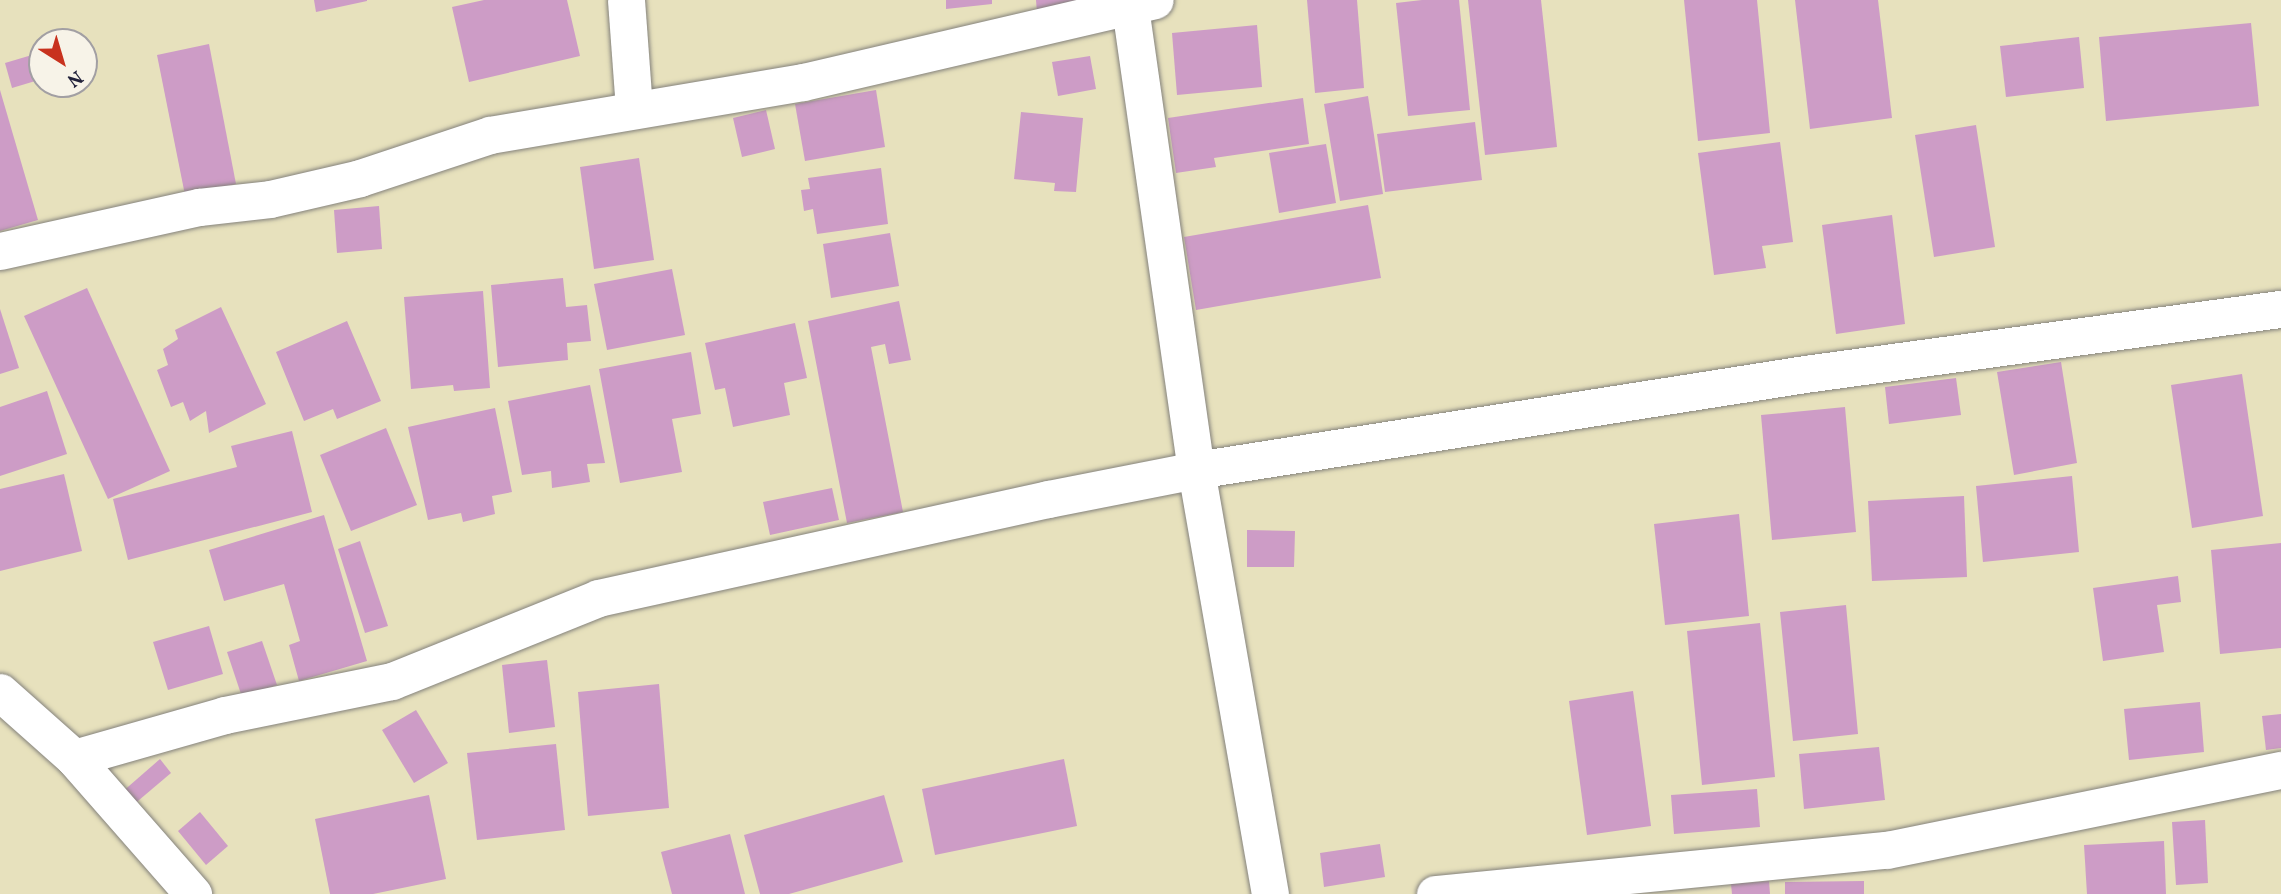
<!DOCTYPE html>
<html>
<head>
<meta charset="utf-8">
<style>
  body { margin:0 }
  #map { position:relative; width:2281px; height:894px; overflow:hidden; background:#e7e1bd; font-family:Vollkorn,serif }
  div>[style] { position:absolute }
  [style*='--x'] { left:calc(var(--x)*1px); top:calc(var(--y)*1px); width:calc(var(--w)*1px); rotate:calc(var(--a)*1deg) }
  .building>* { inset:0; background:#cd9cc6 }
  .roads { filter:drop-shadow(0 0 2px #84827c) drop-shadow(0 0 2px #84827c) }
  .minor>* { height:37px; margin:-18.5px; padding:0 18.5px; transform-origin:18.5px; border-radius:18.5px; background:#fff }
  span { translate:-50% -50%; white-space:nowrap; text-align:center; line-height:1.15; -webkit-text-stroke:5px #f7f3e8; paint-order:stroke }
  .north { position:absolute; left:28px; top:28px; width:70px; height:70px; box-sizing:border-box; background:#f7f3e8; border:2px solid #a29fa3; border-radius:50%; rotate:143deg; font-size:19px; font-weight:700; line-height:28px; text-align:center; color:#22223b }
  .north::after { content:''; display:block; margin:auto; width:24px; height:32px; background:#c8321e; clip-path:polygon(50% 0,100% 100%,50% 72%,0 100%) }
</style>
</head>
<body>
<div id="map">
  <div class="building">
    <i style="clip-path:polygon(314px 0,367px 0,367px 1px,316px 12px)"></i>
    <i style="clip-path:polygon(484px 0,567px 0,580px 56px,469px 82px,452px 7px)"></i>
    <i style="clip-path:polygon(946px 0,992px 0,992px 4px,946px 9px)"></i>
    <i style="clip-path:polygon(1036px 0,1092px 0,1037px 13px)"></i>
    <i style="clip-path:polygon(1307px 0,1357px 0,1364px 88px,1315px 93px)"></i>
    <i style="clip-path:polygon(1422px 0,1459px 0,1470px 110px,1408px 116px,1396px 3px)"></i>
    <i style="clip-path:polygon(1468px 0,1541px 0,1557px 147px,1485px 155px)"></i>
    <i style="clip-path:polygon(1684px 0,1757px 0,1770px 133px,1698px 141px)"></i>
    <i style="clip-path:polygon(1795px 0,1878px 0,1892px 118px,1810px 129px)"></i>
    <i style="clip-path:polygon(2251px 23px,2259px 106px,2106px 121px,2099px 37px)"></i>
    <i style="clip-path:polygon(1257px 25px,1262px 87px,1177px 95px,1172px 33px)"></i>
    <i style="clip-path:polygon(2079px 37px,2084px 88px,2006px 97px,2000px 46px)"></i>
    <i style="clip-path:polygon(209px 44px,236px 184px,185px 195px,157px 55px)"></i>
    <i style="clip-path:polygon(42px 52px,42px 79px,12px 88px,5px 63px)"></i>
    <i style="clip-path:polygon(1090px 56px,1096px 89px,1058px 96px,1052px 62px)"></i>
    <i style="clip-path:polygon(0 90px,38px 220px,0 231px)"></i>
    <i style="clip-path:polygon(876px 90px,885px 147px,805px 161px,795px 104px)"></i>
    <i style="clip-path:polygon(1368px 96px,1383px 194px,1340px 201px,1324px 104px)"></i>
    <i style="clip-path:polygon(1303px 98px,1309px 144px,1214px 158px,1216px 167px,1176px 173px,1168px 118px)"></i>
    <i style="clip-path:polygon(766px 110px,775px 149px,742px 157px,733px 118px)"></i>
    <i style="clip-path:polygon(1021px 112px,1083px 118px,1076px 192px,1054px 191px,1055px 183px,1014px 179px)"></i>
    <i style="clip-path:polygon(1475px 122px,1482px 180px,1385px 192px,1377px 134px)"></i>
    <i style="clip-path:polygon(1976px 125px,1995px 247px,1934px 257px,1915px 135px)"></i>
    <i style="clip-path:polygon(1780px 142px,1793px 242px,1762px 246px,1766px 268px,1714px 275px,1698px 153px)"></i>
    <i style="clip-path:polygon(1326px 144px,1336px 203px,1279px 213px,1269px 153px)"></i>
    <i style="clip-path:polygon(639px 158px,654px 260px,594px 269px,580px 167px)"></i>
    <i style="clip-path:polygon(881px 168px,888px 224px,817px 234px,813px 209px,804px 211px,801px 190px,810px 189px,808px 178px)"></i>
    <i style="clip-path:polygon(1368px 205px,1381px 278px,1196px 310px,1184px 237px)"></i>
    <i style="clip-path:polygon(379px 206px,382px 249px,337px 253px,334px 210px)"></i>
    <i style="clip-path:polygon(1892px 215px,1905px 324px,1836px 334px,1822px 225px)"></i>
    <i style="clip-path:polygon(890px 233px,899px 286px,831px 298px,823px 244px)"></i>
    <i style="clip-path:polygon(672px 269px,685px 335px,607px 350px,594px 284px)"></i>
    <i style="clip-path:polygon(563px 278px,566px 307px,587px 305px,591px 341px,567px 343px,568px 360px,498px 367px,491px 285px)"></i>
    <i style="clip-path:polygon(87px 288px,170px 471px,108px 499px,24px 316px)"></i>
    <i style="clip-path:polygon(483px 291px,490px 388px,454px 391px,453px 385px,411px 389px,404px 297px)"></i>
    <i style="clip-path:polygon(899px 301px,911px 360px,889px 364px,885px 344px,871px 347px,903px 512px,847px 523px,808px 321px)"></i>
    <i style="clip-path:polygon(221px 307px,266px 404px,209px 433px,206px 411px,190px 421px,183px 402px,171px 407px,157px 370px,168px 365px,163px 349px,178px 339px,175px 330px)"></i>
    <i style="clip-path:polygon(0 309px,19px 368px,0 374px)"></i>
    <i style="clip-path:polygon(347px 321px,381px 401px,337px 419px,333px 409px,304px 421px,276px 352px)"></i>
    <i style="clip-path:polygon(795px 323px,807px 378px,784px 383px,790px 415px,733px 427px,725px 388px,715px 390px,705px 343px)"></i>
    <i style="clip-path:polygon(691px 352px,701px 414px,672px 419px,682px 472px,620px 483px,599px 369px)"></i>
    <i style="clip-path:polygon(2061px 362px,2077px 463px,2014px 475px,1997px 372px)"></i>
    <i style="clip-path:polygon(2242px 374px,2263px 516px,2192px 528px,2171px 385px)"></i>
    <i style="clip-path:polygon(1956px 378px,1961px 415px,1889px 424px,1885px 387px)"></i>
    <i style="clip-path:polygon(590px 385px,605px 463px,587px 464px,590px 482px,552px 488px,551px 471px,522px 475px,508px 401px)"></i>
    <i style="clip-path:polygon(47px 391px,67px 454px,0 476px,0 407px)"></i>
    <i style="clip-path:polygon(1845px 407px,1856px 532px,1772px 540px,1761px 415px)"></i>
    <i style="clip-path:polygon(495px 408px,512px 492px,492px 496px,495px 514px,463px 522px,461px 513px,428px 520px,408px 427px)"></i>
    <i style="clip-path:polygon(386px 428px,417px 505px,351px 531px,320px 455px)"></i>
    <i style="clip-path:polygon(292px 431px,312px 512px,128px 560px,113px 499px,237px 467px,231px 446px)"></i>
    <i style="clip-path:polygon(64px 474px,82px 551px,0 571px,0 489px)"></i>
    <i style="clip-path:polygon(2072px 476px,2079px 552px,1983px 562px,1976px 486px)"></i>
    <i style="clip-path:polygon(832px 488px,839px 520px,770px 535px,763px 502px)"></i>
    <i style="clip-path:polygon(1964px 496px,1967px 577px,1872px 581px,1868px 501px)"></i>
    <i style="clip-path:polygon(1739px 514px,1749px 616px,1665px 625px,1654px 524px)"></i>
    <i style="clip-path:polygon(324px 515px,367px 661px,299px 681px,289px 645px,300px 641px,284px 584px,224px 601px,209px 550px)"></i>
    <i style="clip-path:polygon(1247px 530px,1295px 531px,1294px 567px,1247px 567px)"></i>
    <i style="clip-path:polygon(360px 541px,388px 626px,365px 633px,338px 549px)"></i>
    <i style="clip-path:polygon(2281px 543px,2281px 648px,2220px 654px,2211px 550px)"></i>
    <i style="clip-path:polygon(2178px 576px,2181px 602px,2157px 605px,2164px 652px,2103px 661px,2093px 588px)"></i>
    <i style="clip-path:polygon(1846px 605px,1858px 734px,1793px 741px,1780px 612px)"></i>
    <i style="clip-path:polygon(1760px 623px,1775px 777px,1702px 785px,1687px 631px)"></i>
    <i style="clip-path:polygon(209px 626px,223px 674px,168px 690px,153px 642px)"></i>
    <i style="clip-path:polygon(262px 641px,277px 685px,242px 697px,227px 652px)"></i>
    <i style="clip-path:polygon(547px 660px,555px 727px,509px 733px,502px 665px)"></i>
    <i style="clip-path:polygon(659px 684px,669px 808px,588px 816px,578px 692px)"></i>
    <i style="clip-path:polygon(1633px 691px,1651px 826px,1587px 835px,1569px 701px)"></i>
    <i style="clip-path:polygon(2200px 702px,2204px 752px,2129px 760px,2124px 709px)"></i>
    <i style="clip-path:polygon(416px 710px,448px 763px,414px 783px,382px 730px)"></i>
    <i style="clip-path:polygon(2281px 714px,2281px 748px,2266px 750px,2262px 716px)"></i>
    <i style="clip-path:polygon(556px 744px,565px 830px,477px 840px,467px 753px)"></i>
    <i style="clip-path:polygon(1879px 747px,1885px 800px,1804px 809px,1799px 754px)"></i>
    <i style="clip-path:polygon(160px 759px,171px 773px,132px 806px,121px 793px)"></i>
    <i style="clip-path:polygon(1064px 759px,1077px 826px,935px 855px,922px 789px)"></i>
    <i style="clip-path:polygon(1757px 789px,1760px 827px,1674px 834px,1671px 795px)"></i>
    <i style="clip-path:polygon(429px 795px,446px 879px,373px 894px,330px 894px,315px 819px)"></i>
    <i style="clip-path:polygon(884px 795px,903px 862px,789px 894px,760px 894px,744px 835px)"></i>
    <i style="clip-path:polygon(200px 812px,228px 846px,206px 865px,178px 831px)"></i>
    <i style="clip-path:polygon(2205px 820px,2208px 883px,2176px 885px,2172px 822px)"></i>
    <i style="clip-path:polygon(730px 834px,745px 894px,672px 894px,661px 852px)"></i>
    <i style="clip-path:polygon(2164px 841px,2166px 894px,2087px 894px,2084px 845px)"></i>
    <i style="clip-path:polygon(1380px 844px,1385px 877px,1324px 887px,1320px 853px)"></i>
    <i style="clip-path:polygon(1769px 881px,1770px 894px,1732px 894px,1731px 884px)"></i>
    <i style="clip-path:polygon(1864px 881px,1864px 894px,1785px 894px,1785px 882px)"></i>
  </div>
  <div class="roads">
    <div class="minor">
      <i style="--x:626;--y:0;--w:110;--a:85.8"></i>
      <i style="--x:1129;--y:0;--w:475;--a:81.9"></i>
      <i style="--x:1196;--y:470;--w:430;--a:80.1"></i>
      <i style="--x:0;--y:251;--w:204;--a:-12.5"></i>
      <i style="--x:199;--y:207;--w:71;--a:-6.4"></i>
      <i style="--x:270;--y:199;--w:92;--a:-13.1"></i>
      <i style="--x:360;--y:178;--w:137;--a:-18.3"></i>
      <i style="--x:490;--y:135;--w:317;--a:-9.6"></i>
      <i style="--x:803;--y:82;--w:361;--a:-13.1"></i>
      <i style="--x:0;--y:692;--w:99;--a:41.7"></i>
      <i style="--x:74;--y:758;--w:181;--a:48.8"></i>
      <i style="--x:74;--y:758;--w:157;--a:-15.9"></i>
      <i style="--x:225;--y:715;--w:170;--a:-11.5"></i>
      <i style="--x:392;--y:681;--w:222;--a:-21.9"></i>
      <i style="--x:598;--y:598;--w:461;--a:-12.4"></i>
      <i style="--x:1048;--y:499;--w:151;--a:-11.1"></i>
      <i style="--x:1196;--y:470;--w:617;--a:-8.96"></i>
      <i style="--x:1805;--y:374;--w:480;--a:-7.8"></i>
      <i style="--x:1435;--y:894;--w:454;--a:-5.6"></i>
      <i style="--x:1887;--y:850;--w:402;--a:-11.5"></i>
    </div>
  </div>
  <div class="north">N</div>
</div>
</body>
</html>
